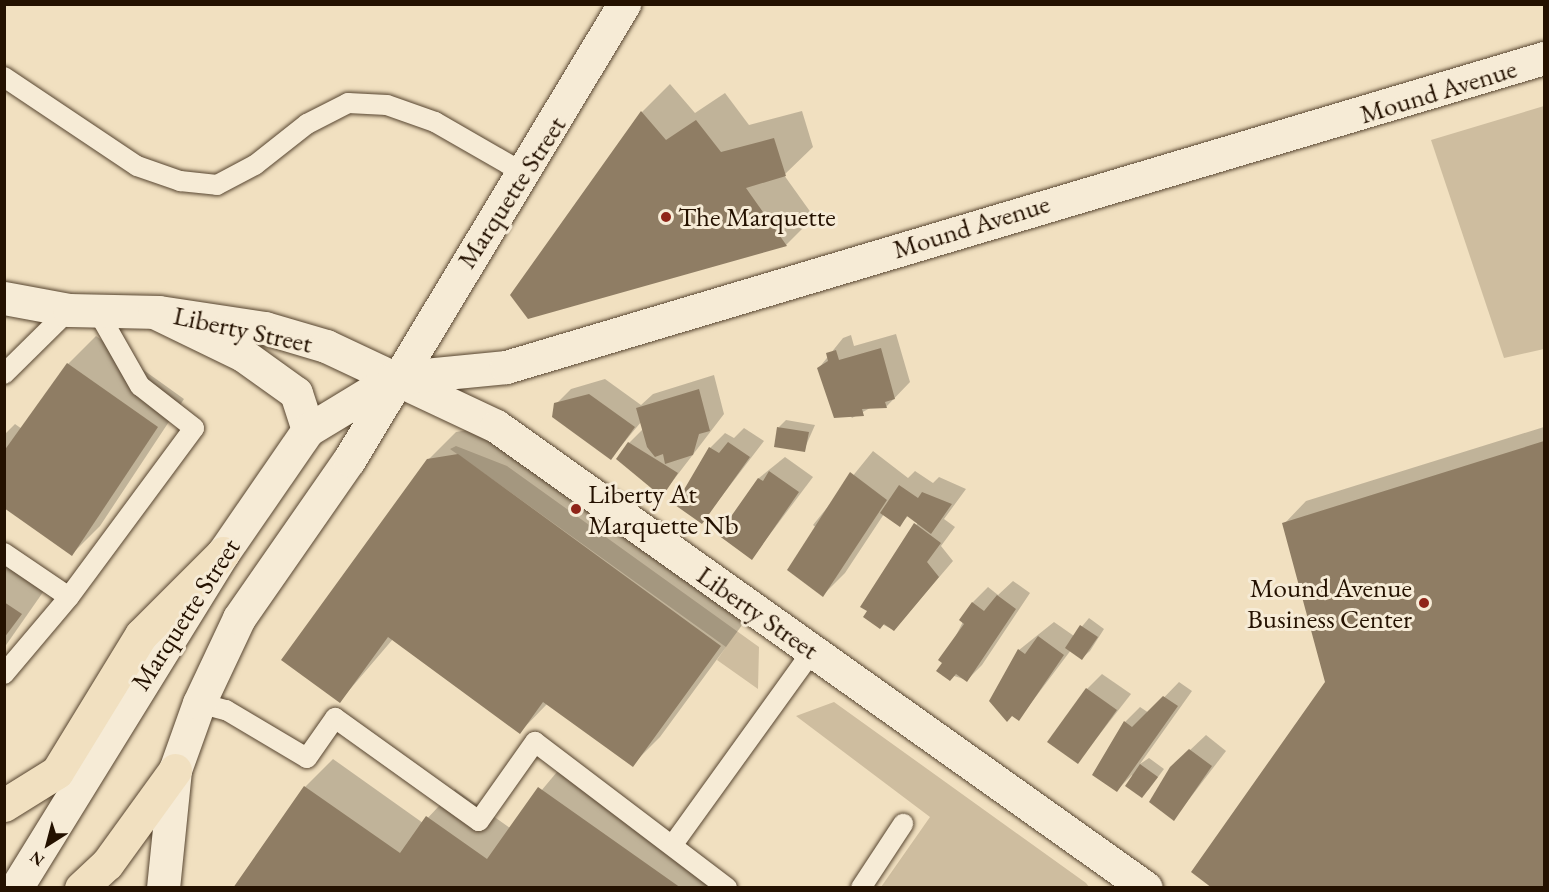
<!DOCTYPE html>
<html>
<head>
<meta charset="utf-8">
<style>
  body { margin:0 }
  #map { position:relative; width:1549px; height:892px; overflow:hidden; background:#f1e0c0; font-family:"EB Garamond",serif }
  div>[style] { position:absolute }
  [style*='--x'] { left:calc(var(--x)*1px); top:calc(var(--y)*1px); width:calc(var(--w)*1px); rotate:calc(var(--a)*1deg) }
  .green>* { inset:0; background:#cebd9f }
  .shadow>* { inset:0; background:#0003 }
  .building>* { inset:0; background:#8f7d64 }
  .roads { filter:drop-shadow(0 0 2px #574530) drop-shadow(0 0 2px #574530) }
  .service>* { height:20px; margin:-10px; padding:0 10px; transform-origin:10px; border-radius:10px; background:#f6ebd6 }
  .minor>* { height:33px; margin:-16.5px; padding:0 16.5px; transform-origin:16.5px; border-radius:16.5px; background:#f6ebd6 }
  .tertiary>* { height:33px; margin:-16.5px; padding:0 16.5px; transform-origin:16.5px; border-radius:16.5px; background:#f6ebd6 }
  .primary>* { height:33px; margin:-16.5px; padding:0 16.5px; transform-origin:16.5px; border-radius:16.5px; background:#f1e0c0 }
  .dots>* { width:16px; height:16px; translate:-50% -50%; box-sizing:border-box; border:3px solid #f6ebd6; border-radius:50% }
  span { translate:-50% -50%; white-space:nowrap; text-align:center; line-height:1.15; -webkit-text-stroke:6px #f6ebd6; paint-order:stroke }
  .street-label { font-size:27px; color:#241100 }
  .poi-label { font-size:27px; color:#241100 }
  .left { translate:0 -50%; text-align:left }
  .right { translate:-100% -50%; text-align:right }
  .frame { position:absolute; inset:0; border:6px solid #241100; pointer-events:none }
  .north { position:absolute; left:18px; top:814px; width:60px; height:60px; -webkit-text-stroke:4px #f6ebd6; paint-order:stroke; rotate:216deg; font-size:16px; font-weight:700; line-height:24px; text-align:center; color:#241100 }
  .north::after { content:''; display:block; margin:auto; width:21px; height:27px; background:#241100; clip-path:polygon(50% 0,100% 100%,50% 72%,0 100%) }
</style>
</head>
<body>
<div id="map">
  <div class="green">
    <i style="clip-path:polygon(1544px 106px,1544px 349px,1504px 358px,1431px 140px)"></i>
    <i style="clip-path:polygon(456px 446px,507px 466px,759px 647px,758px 689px,717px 660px,726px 647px,450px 449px)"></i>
    <i style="clip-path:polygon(834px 702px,1086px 883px,1089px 887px,881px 887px,930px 817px,796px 716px)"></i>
  </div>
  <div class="shadow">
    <i style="clip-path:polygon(670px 84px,695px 113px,725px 93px,749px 125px,802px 111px,813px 147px,784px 175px,814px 217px,786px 245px,529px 317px,512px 295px,642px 112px)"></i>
    <i style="clip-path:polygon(896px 334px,910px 382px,886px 407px,870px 408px,852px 418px,818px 369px,843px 338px,851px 335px,854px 346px)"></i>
    <i style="clip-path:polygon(96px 336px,184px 399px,100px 526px,72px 554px,4px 506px,4px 435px,15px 424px,22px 429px,68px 364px)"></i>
    <i style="clip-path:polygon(714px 375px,724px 414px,662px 495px,629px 443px,643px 429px,641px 422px,611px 458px,556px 404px,571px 389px,605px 379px,641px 405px,653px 394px)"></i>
    <i style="clip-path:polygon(786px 420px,815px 425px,804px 450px,779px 427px)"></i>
    <i style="clip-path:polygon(486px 427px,748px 617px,660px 737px,632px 765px,548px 703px,520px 732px,393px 639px,340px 701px,428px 460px,456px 432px)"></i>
    <i style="clip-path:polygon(1544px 427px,1544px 888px,1215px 888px,1327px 682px,1284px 524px,1306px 501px)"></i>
    <i style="clip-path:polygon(744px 428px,764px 441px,702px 522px,677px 505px,710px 448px,725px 433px,734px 438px)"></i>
    <i style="clip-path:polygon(873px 451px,908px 478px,915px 471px,933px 483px,939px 477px,966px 489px,944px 519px,955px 527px,941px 546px,953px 561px,894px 630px,865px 616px,918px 522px,908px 516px,899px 525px,884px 514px,845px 573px,823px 595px,819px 530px,813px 525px)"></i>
    <i style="clip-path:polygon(785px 457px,813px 477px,752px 558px,720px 535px,759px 478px)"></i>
    <i style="clip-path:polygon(4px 555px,48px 585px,4px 648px)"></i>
    <i style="clip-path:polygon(1013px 581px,1030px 593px,982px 665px,967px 680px,938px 671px,973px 602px,988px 587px,998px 595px)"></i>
    <i style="clip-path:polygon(1089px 618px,1104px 629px,1090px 651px,1082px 658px,1071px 650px,1019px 719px,1019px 650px,1054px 622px,1074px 636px)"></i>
    <i style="clip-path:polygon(1102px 674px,1131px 694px,1078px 762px,1087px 689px)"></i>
    <i style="clip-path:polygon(1179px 682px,1192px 691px,1140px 764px,1149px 758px,1164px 769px,1149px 789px,1142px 796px,1132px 775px,1117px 790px,1094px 774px,1125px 722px,1140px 707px,1149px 713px)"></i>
    <i style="clip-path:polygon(1206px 735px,1226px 751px,1174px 819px,1188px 752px)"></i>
    <i style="clip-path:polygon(333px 759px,423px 823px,455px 789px,510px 828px,567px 760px,716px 888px,234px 888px,305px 787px)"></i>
  </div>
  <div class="building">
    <i style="clip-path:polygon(641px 111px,666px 140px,696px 120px,721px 152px,774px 138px,786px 176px,746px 188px,787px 246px,528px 319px,510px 295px)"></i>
    <i style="clip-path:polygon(881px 348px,895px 399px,885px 402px,887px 408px,862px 409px,864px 416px,834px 418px,817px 368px,828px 361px,826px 353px,836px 350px,839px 360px)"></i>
    <i style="clip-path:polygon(67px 363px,158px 427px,72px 556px,4px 508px,4px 451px)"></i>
    <i style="clip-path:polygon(699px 389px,710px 431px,699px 434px,693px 455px,665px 464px,663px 454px,655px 457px,647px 447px,636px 408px)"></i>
    <i style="clip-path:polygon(589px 394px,635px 427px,611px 460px,552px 417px,554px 403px)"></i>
    <i style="clip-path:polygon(777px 427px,809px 432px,805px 452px,774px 447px)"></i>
    <i style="clip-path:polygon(1544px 441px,1544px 888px,1212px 888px,1191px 872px,1325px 682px,1282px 523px)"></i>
    <i style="clip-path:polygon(628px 442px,678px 473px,662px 497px,616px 459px)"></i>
    <i style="clip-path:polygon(728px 442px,750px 457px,702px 524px,675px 505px,709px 447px,719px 453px)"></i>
    <i style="clip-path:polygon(458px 454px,721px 646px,633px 767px,543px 702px,520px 734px,388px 637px,340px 703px,281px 660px,427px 459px)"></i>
    <i style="clip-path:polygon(769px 471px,799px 492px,752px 560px,718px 535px,758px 478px,763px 481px)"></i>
    <i style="clip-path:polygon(850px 472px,887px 500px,823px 597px,787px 570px)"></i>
    <i style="clip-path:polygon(899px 485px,918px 498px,922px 492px,952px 504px,931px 534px,907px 516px,900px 527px,880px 513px)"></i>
    <i style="clip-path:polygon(914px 523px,941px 543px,927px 562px,939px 577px,894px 631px,884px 624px,880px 629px,863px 617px,867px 611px,860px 607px)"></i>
    <i style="clip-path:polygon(997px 595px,1016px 609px,967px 682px,956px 674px,950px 681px,936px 671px,942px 663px,938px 660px,964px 624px,959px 620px,972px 602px,984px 611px)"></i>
    <i style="clip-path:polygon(4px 602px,22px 614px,4px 638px)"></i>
    <i style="clip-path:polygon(1080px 625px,1098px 637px,1082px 660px,1065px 648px)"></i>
    <i style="clip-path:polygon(1038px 636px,1064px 655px,1019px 721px,1012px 716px,1007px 722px,989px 701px,1018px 649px,1025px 654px)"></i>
    <i style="clip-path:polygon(1086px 688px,1117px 710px,1078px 764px,1047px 742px)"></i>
    <i style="clip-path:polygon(1163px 696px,1178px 706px,1117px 792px,1092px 775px,1124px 721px,1132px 727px)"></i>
    <i style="clip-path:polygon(1189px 749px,1212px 766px,1174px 821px,1149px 802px,1170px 767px)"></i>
    <i style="clip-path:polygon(1140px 764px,1158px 777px,1142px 798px,1125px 786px)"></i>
    <i style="clip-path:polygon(304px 786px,400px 853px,426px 816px,487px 859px,538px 787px,681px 888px,233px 888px)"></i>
  </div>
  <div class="roads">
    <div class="service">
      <i style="--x:4;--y:77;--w:160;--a:33.8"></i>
      <i style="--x:137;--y:166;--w:46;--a:19.2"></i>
      <i style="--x:180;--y:181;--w:37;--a:6"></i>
      <i style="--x:217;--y:185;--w:43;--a:-27.8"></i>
      <i style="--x:255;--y:165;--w:66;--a:-38.3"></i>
      <i style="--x:307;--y:124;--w:46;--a:-27.1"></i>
      <i style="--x:348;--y:103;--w:39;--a:3"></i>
      <i style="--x:387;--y:105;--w:51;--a:19.5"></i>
      <i style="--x:435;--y:122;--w:100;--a:29.9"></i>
      <i style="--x:4;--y:374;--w:91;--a:-44.6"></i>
      <i style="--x:4;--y:553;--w:78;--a:34.1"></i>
      <i style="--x:4;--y:674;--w:101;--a:-49.8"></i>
      <i style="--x:69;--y:597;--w:210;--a:-53.5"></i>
      <i style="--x:194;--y:428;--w:68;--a:-142.1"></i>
      <i style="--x:140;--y:386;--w:85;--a:-119.6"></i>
      <i style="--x:199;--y:703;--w:28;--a:15"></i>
      <i style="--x:226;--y:710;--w:94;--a:30.7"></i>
      <i style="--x:307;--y:758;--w:49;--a:-55"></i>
      <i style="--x:335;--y:718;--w:177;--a:35.6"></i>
      <i style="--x:479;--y:821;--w:97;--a:-54.7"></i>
      <i style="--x:535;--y:742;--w:241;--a:37.2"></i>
      <i style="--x:674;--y:843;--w:238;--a:-54.2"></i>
      <i style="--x:861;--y:888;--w:77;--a:-56.7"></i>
    </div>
    <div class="minor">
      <i style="--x:4;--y:298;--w:66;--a:10.5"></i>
      <i style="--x:69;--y:310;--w:90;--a:1.3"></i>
      <i style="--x:159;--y:312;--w:107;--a:8.6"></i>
      <i style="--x:265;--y:328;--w:64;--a:16.4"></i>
      <i style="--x:326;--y:346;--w:188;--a:25.2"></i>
      <i style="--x:496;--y:426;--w:797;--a:35.4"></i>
    </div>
    <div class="tertiary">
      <i style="--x:154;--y:312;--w:99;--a:25.8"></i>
      <i style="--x:243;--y:355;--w:65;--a:35.6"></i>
      <i style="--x:296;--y:393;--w:39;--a:72"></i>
      <i style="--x:16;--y:888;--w:394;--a:-58.3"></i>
      <i style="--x:223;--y:553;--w:150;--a:-55.4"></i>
      <i style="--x:308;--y:430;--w:100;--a:-31.2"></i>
      <i style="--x:394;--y:378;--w:113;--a:-5.6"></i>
      <i style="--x:506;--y:367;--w:1083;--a:-16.58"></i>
      <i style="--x:163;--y:888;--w:119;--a:-84.2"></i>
      <i style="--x:175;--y:770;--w:71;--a:-70.3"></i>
      <i style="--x:199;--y:703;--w:94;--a:-64.8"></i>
      <i style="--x:239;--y:618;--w:193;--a:-55.2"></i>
      <i style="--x:349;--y:460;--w:533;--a:-58.91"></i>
    </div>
    <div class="primary">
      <i style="--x:4;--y:805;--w:62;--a:-31.9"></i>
      <i style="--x:57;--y:772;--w:161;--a:-58.5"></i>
      <i style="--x:141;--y:635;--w:116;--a:-45"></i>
      <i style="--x:81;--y:888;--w:35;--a:-43"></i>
      <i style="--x:107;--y:864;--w:116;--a:-54.1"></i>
    </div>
  </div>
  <div class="dots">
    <i style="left:666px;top:217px;background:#8f2418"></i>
    <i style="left:576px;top:509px;background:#8f2418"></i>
    <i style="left:1424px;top:603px;background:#8f2418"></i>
  </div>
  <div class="street-label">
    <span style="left:1438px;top:91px;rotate:-17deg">Mound Avenue</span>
    <span style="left:511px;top:192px;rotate:-57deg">Marquette Street</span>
    <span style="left:971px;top:226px;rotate:-17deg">Mound Avenue</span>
    <span style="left:243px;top:329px;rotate:12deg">Liberty Street</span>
    <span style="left:758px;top:612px;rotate:35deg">Liberty Street</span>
    <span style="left:185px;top:614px;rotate:-57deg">Marquette Street</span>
  </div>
  <div class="poi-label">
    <span class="left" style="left:678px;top:217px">The Marquette</span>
    <span class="left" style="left:588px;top:509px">Liberty At<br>Marquette Nb</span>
    <span class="right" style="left:1412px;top:603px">Mound Avenue<br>Business Center</span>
  </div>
  <div class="frame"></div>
  <div class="north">N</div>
</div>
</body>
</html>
